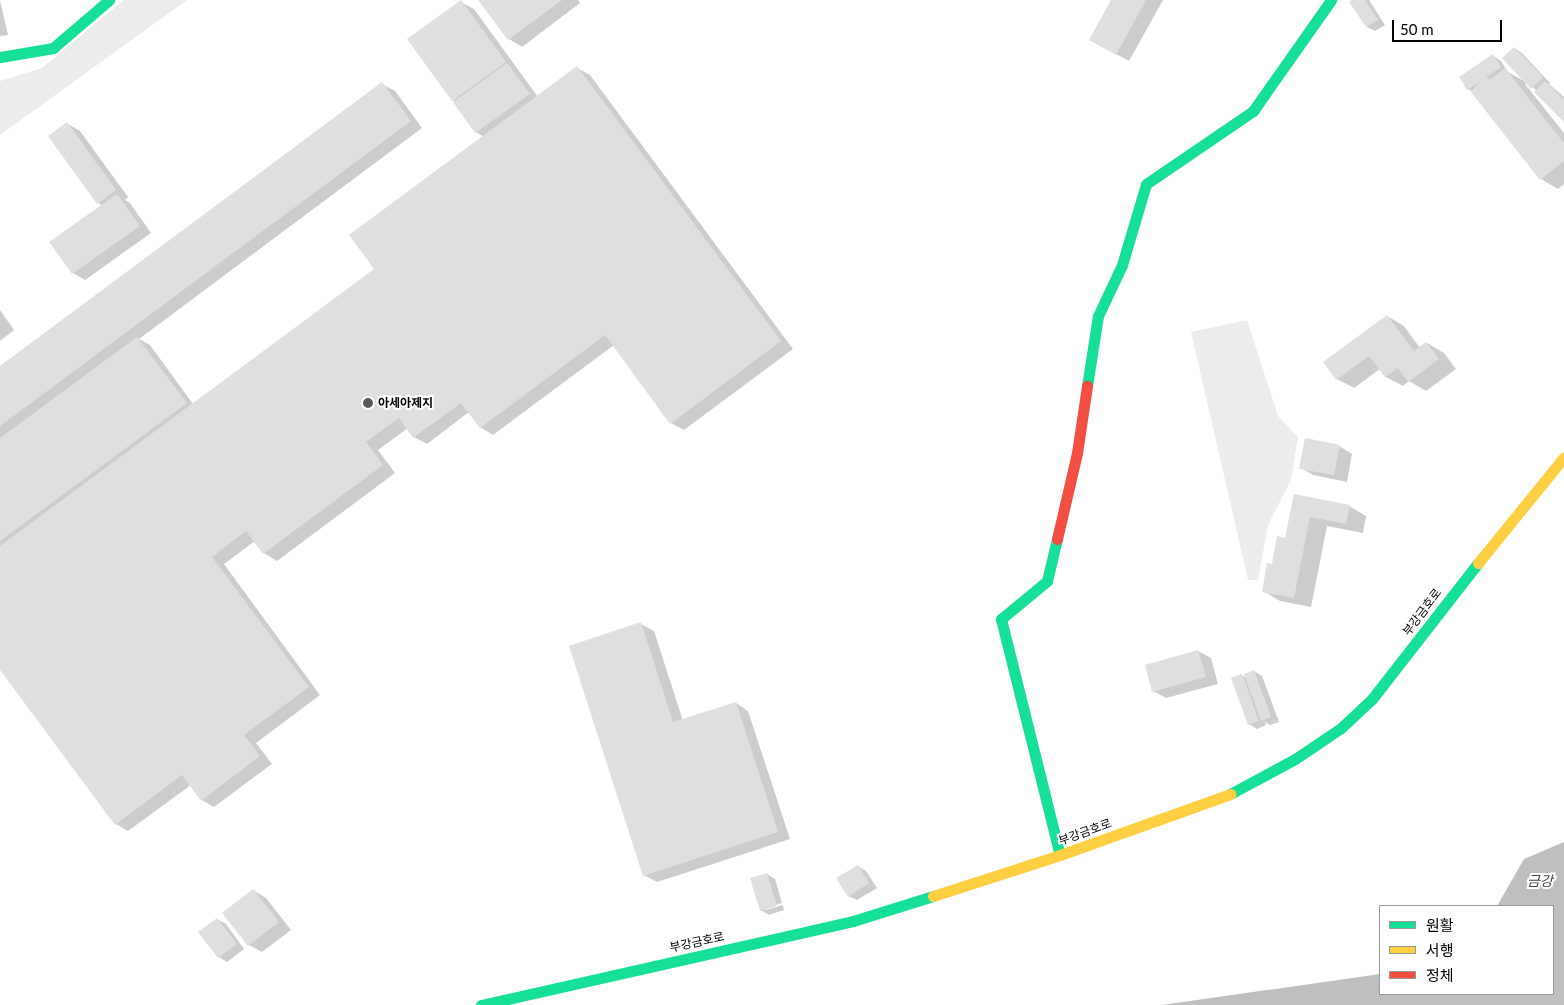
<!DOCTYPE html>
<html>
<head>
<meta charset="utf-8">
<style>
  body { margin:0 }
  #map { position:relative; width:1564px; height:1005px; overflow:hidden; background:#fff; font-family:Lato,"Noto Sans KR",sans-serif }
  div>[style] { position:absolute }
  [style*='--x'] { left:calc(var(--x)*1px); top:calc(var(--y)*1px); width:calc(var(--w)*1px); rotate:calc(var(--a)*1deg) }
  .green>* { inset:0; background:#ececec }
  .water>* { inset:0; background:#bfbfbf }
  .shadow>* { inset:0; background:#0003 }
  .building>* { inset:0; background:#dfdfdf }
  .fast>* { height:11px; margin:-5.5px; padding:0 5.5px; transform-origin:5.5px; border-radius:5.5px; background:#16e098 }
  .slow>* { height:11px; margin:-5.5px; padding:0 5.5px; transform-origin:5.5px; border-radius:5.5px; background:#ffcf43 }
  .jam>* { height:11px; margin:-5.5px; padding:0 5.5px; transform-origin:5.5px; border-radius:5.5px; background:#f24e42 }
  .dots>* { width:14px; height:14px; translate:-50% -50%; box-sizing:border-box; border:2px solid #fff; border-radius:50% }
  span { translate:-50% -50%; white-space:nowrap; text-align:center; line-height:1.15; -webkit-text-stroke:4px #fff; paint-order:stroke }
  .poi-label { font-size:12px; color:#000; font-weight:700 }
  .left { translate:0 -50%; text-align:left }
  .street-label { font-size:12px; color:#000 }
  .water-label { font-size:14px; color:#444; font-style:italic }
  .legend { position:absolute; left:1379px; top:905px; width:175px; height:90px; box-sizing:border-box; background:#fff; border:1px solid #999; margin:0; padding:6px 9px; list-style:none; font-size:15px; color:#000 }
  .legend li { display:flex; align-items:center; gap:10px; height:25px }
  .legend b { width:25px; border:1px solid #999 }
  .scale { position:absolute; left:1392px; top:20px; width:110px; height:22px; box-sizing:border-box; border:2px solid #000; border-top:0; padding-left:6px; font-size:15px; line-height:18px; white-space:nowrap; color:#000; -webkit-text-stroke:4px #fff; paint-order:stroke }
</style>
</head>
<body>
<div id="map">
  <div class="green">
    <i style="clip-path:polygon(124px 0,187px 0,0 135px,0 81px,42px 68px)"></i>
    <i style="clip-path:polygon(1247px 320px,1278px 416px,1298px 437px,1291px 480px,1268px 525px,1258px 580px,1248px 580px,1191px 332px)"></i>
  </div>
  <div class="water">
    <i style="clip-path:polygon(1564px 842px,1564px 1005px,1162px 1005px,1380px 974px,1380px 994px,1553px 994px,1553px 906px,1497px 906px,1524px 859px)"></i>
  </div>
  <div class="shadow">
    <i style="clip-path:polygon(0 0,8px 35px,0 36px)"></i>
    <i style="clip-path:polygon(480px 0,578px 0,580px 3px,522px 47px,509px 39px)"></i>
    <i style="clip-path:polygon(1113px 0,1163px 0,1129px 61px,1090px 40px)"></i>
    <i style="clip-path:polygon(1353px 0,1369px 0,1385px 25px,1375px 31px,1367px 27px)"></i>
    <i style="clip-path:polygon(461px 2px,474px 9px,538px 97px,577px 68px,590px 75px,793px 349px,684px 430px,671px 423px,614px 345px,493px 435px,480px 427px,469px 412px,427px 444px,414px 437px,408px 428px,378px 450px,395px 473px,277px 561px,264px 553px,255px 541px,224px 564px,320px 695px,256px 743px,272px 764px,214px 807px,202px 800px,191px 785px,128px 831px,116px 824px,0 668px,0 368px,382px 84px,395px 91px,422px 128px,139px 339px,150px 345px,193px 404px,376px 269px,484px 137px,476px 132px,453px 100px)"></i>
    <i style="clip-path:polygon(1514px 48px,1522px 53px,1550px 83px,1549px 84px,1564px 97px,1564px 121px,1537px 91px,1527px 82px,1525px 84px,1564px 133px,1564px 184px,1558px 189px,1541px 179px,1473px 92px,1468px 89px,1493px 56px,1501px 61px,1508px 72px,1524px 81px)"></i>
    <i style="clip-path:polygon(68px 124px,80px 131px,128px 197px,125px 200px,130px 203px,151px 233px,85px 280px,73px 273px,103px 206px,98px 203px)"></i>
    <i style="clip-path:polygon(0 310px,14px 330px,0 341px)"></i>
    <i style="clip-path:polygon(1387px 316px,1404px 326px,1420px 348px,1427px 343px,1444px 353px,1456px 369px,1426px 391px,1409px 381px,1403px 386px,1386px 377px,1380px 369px,1354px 388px,1337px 379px)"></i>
    <i style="clip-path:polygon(1339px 446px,1352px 454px,1347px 482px,1313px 475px,1301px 468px)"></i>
    <i style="clip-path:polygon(1295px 495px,1349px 506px,1366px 516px,1363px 533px,1327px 526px,1311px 607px,1280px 601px,1263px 591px,1286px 539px)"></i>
    <i style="clip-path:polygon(641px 624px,654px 631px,683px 721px,736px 703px,748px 711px,790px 839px,657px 882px,644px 875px)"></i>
    <i style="clip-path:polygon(1198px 651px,1211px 658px,1218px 684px,1166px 698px,1153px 691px)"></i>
    <i style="clip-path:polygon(1254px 671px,1262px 676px,1279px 722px,1270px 725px,1265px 722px,1266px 725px,1257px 729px,1249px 724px,1242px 675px,1246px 678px)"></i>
    <i style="clip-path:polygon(858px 866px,866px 871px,877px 888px,857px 900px,848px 896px)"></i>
    <i style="clip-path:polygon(767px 874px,775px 879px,782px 903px,766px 908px,766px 910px,783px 905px,784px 910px,769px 915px,761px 910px)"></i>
    <i style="clip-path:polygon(253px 890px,266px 898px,291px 930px,262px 952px,249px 945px,224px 913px)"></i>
    <i style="clip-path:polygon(217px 919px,226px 924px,244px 949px,227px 962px,219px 957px)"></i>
  </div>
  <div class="building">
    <i style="clip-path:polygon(461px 0,506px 62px,452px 101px,407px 39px)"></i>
    <i style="clip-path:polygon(478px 0,562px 0,508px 40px)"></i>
    <i style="clip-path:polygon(1111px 0,1146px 0,1116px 55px,1089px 40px)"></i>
    <i style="clip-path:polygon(1351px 0,1365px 0,1378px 20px,1366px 27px,1349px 2px)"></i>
    <i style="clip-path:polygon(1514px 47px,1543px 77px,1531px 89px,1502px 58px)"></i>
    <i style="clip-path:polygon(1493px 54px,1501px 67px,1486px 77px,1490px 80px,1505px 68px,1564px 143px,1564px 161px,1540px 180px,1471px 92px,1478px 83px,1467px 90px,1459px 77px)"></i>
    <i style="clip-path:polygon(507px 63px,530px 94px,475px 133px,453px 102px)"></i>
    <i style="clip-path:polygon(577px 66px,781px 341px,670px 424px,605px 335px,480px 428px,461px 403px,413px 438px,399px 418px,366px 442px,383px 465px,263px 554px,246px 531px,212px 557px,309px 687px,244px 735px,260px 756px,201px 801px,182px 775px,115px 825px,0 670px,0 546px,374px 269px,349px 235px)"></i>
    <i style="clip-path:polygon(1545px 81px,1564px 100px,1564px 122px,1534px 92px)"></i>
    <i style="clip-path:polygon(382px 82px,411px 121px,0 426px,0 366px)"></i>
    <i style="clip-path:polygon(67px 122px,116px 190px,97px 204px,48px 136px)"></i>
    <i style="clip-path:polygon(117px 194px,140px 226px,72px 274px,49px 242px)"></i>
    <i style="clip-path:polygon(1387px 315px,1414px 351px,1426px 342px,1439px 359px,1408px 382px,1398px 368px,1385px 377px,1369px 356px,1336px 380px,1323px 362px)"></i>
    <i style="clip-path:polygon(137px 337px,187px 403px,0 541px,0 438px)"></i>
    <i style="clip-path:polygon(1305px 438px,1340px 445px,1334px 475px,1299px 469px)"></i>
    <i style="clip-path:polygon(1294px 494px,1350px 505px,1346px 524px,1310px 517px,1294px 598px,1262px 592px,1267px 563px,1272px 564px,1277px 536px,1285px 538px)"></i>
    <i style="clip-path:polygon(641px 622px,673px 722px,736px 702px,778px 832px,643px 876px,569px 646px)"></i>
    <i style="clip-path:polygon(1198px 650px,1206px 677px,1152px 692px,1145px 665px)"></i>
    <i style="clip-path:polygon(1254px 670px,1271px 717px,1261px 721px,1244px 674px)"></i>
    <i style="clip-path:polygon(1242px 674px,1259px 721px,1248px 725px,1231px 678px)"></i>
    <i style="clip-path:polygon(858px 865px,869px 883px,848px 897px,836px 878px)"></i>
    <i style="clip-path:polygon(767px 873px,777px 906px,760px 911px,750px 878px)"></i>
    <i style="clip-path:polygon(253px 889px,279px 922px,248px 946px,222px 913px)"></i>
    <i style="clip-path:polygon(217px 918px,237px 944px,218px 958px,198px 932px)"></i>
  </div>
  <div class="fast">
    <i style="--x:0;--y:57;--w:54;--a:-9.6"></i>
    <i style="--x:53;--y:48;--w:74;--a:-40.6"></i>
    <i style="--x:1087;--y:386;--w:71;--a:-81.1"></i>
    <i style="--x:1098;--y:316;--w:56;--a:-64.8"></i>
    <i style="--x:1122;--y:265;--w:84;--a:-73.5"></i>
    <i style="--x:1146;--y:184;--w:130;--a:-34.3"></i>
    <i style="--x:1253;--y:111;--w:136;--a:-54.9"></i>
    <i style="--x:1057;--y:539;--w:43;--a:103.4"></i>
    <i style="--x:1047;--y:581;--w:60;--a:140.4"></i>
    <i style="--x:1001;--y:619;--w:243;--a:76"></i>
    <i style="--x:1230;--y:794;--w:74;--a:-28.3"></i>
    <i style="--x:1295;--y:759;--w:55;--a:-34"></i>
    <i style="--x:1341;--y:728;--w:42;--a:-43.1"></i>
    <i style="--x:1372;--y:699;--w:172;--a:-52.1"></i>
    <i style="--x:481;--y:1005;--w:381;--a:-12.7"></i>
    <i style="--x:853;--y:921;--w:84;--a:-17.4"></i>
  </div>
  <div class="slow">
    <i style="--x:1478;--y:563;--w:136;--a:-50.9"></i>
    <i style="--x:933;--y:896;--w:133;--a:-17.9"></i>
    <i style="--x:1060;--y:855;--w:181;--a:-19.7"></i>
  </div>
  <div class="jam">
    <i style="--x:1057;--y:539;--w:88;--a:-76.9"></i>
    <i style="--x:1077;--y:453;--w:68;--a:-81.5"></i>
  </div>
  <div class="dots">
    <i style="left:368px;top:403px;background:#595959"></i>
  </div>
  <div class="poi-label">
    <span class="left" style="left:378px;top:403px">아세아제지</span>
  </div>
  <div class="street-label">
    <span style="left:1422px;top:612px;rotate:-53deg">부강금호로</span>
    <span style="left:1085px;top:832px;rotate:-20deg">부강금호로</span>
    <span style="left:697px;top:942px;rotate:-12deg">부강금호로</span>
  </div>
  <div class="water-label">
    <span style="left:1540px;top:881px">금강</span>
  </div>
  <ul class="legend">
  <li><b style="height:6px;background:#16e098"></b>원활</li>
  <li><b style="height:6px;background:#ffcf43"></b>서행</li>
  <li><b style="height:6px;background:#f24e42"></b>정체</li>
  </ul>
  <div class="scale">50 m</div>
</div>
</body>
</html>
